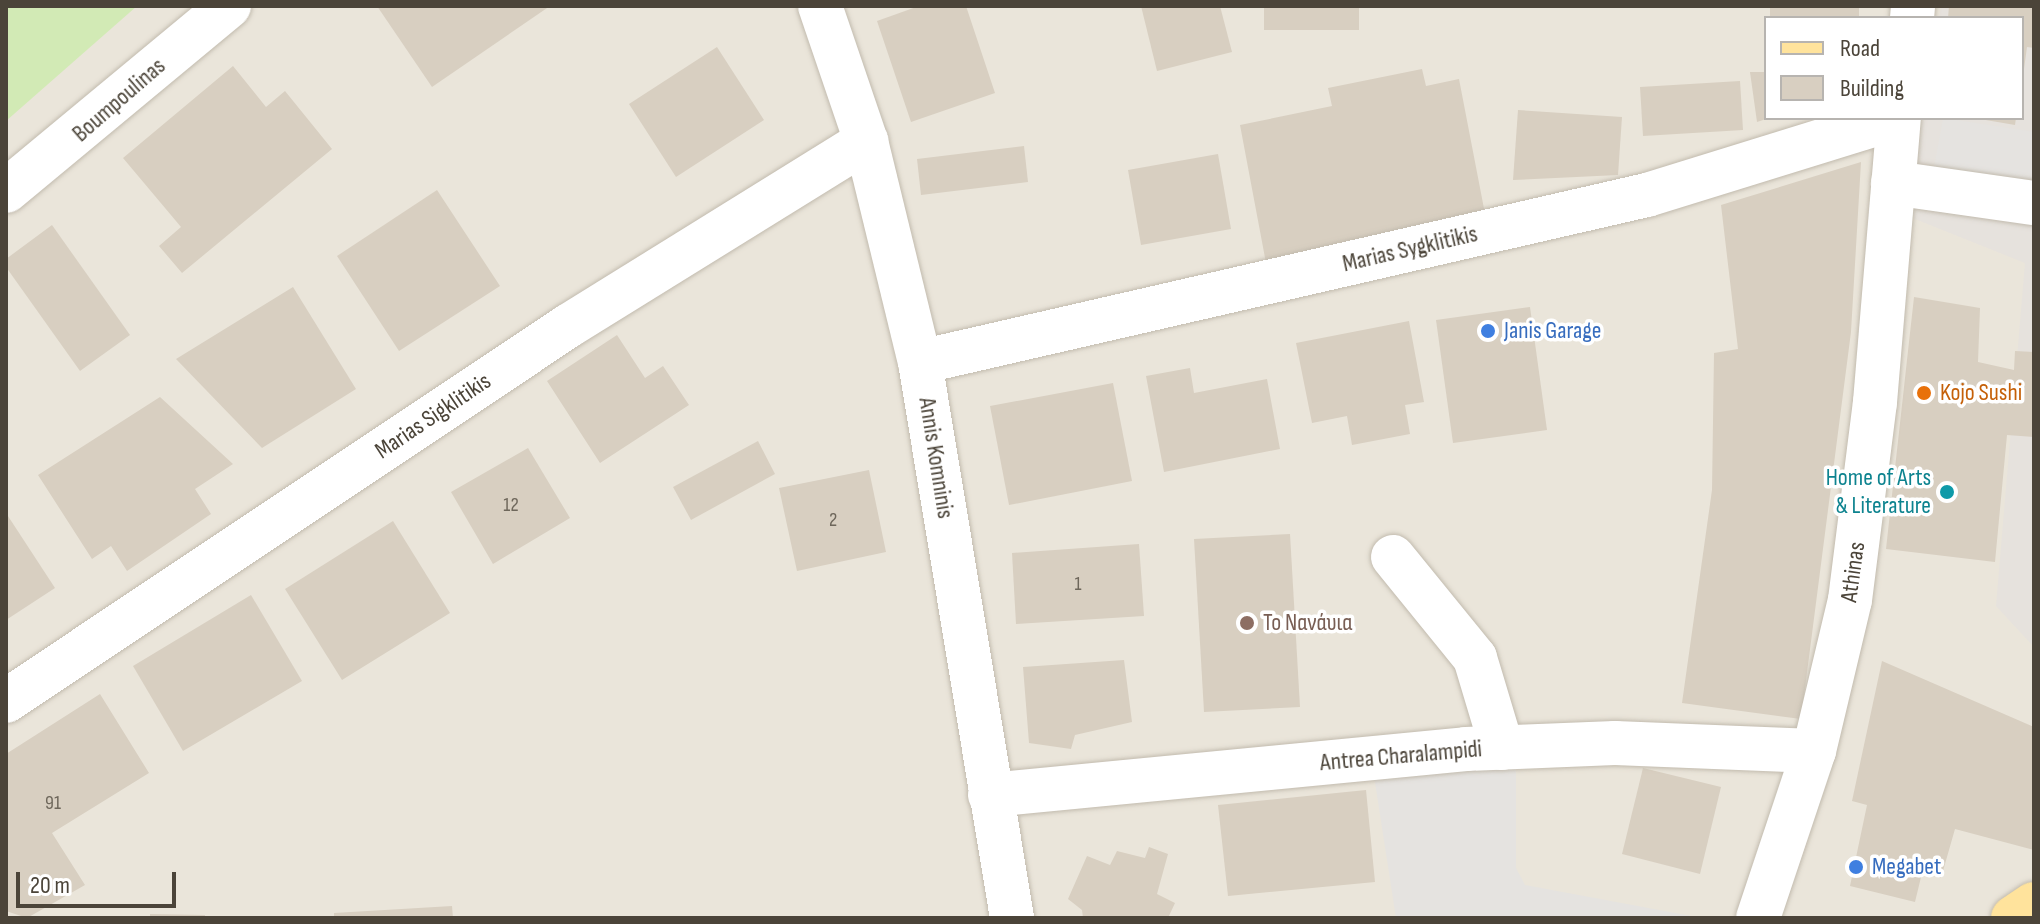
<!DOCTYPE html>
<html>
<head>
<meta charset="utf-8">
<style>
  body { margin:0 }
  #map { position:relative; width:2040px; height:924px; overflow:hidden; background:#f6f3ec; font-family:"Sofia Sans Condensed",sans-serif }
  div>[style] { position:absolute }
  [style*='--x'] { left:calc(var(--x)*1px); top:calc(var(--y)*1px); width:calc(var(--w)*1px); rotate:calc(var(--a)*1deg) }
  .residential>* { inset:0; background:#eae5da }
  .industrial>* { inset:0; background:#e6e2dd }
  .green>* { inset:0; background:#d2eab5 }
  .parking>* { inset:0; background:#e5e3e0 }
  .building>* { inset:0; background:#d8cfc1 }
  .roads { filter:drop-shadow(0 0 2px #c2bbae) drop-shadow(0 0 2px #c2bbae) }
  .minor>* { height:44px; margin:-22px; padding:0 22px; transform-origin:22px; border-radius:22px; background:#fff }
  .major>* { height:44px; margin:-22px; padding:0 22px; transform-origin:22px; border-radius:22px; background:#ffe39c }
  .dots>* { width:22px; height:22px; translate:-50% -50%; box-sizing:border-box; border:4px solid #fff; border-radius:50% }
  span { translate:-50% -50%; white-space:nowrap; text-align:center; line-height:1.15; -webkit-text-stroke:7px #fff; paint-order:stroke }
  .number-label { font-size:20px; color:#6e675b }
  .number-label span { -webkit-text-stroke-width:0 }
  .street-label { font-size:24px; color:#4b4439 }
  .shop-label { font-size:24px; color:#366cbe }
  .left { translate:0 -50%; text-align:left }
  .food-label { font-size:24px; color:#c56008 }
  .culture-label { font-size:24px; color:#0d838f }
  .right { translate:-100% -50%; text-align:right }
  .education-label { font-size:24px; color:#785e54 }
  .frame { position:absolute; inset:0; border:8px solid #4b4439; pointer-events:none }
  .legend { position:absolute; left:1764px; top:16px; width:260px; height:104px; box-sizing:border-box; background:#fff; border:2px solid #b7b4b0; margin:0; padding:10px 14px; list-style:none; font-size:24px; color:#4b4439 }
  .legend li { display:flex; align-items:center; gap:16px; height:40px }
  .legend b { width:40px; border:2px solid #b7b4b0 }
  .scale { position:absolute; left:16px; top:872px; width:160px; height:36px; box-sizing:border-box; border:4px solid #4b4439; border-top:0; padding-left:10px; font-size:24px; line-height:28px; white-space:nowrap; color:#4b4439; -webkit-text-stroke:6px #fff; paint-order:stroke }
</style>
</head>
<body>
<div id="map">
  <div class="residential">
    <i style="clip-path:polygon(evenodd,6px 6px,2034px 6px,2034px 918px,6px 918px,6px 6px,1766px 18px,2022px 18px,2022px 118px,1766px 118px,1766px 18px)"></i>
  </div>
  <div class="industrial">
    <i style="clip-path:polygon(1941px 6px,2034px 6px,2034px 647px,1996px 606px,2025px 263px,1910px 217px,1922px 118px,2022px 118px,2022px 18px,1939px 18px)"></i>
  </div>
  <div class="green">
    <i style="clip-path:polygon(6px 6px,137px 6px,6px 121px)"></i>
  </div>
  <div class="parking">
    <i style="clip-path:polygon(1943px 118px,2034px 132px,2034px 220px,1928px 200px)"></i>
    <i style="clip-path:polygon(1516px 768px,1516px 868px,1525px 885px,1702px 918px,1396px 918px,1374px 776px)"></i>
  </div>
  <div class="building">
    <i style="clip-path:polygon(377px 6px,550px 6px,432px 87px)"></i>
    <i style="clip-path:polygon(919px 6px,966px 6px,995px 93px,911px 122px,877px 21px)"></i>
    <i style="clip-path:polygon(1141px 6px,1220px 6px,1232px 52px,1157px 71px)"></i>
    <i style="clip-path:polygon(1264px 6px,1359px 6px,1359px 30px,1264px 30px)"></i>
    <i style="clip-path:polygon(1770px 6px,1859px 6px,1859px 18px,1770px 18px)"></i>
    <i style="clip-path:polygon(1949px 6px,2034px 6px,2034px 48px,2027px 47px,2024px 69px,2022px 18px,1948px 18px)"></i>
    <i style="clip-path:polygon(717px 47px,764px 120px,676px 177px,629px 104px)"></i>
    <i style="clip-path:polygon(233px 66px,266px 107px,285px 91px,332px 149px,182px 273px,159px 246px,181px 227px,123px 158px)"></i>
    <i style="clip-path:polygon(1422px 69px,1426px 86px,1459px 79px,1486px 219px,1266px 263px,1240px 125px,1332px 106px,1328px 88px)"></i>
    <i style="clip-path:polygon(1750px 72px,1766px 72px,1766px 119px,1757px 122px)"></i>
    <i style="clip-path:polygon(1740px 81px,1743px 130px,1643px 136px,1640px 87px)"></i>
    <i style="clip-path:polygon(1518px 110px,1622px 117px,1618px 175px,1513px 180px)"></i>
    <i style="clip-path:polygon(1974px 118px,2016px 118px,2015px 125px)"></i>
    <i style="clip-path:polygon(1024px 146px,1028px 182px,921px 195px,917px 159px)"></i>
    <i style="clip-path:polygon(1218px 154px,1231px 229px,1141px 245px,1128px 170px)"></i>
    <i style="clip-path:polygon(1861px 162px,1851px 332px,1801px 719px,1682px 703px,1712px 490px,1714px 353px,1738px 349px,1721px 205px)"></i>
    <i style="clip-path:polygon(437px 190px,500px 286px,399px 351px,337px 256px)"></i>
    <i style="clip-path:polygon(52px 225px,130px 335px,80px 371px,6px 267px,6px 259px)"></i>
    <i style="clip-path:polygon(293px 287px,356px 389px,262px 448px,176px 359px)"></i>
    <i style="clip-path:polygon(1914px 297px,1980px 308px,1978px 362px,2014px 370px,2015px 351px,2034px 352px,2034px 437px,2007px 435px,1995px 562px,1886px 549px)"></i>
    <i style="clip-path:polygon(1530px 307px,1547px 430px,1453px 443px,1436px 320px)"></i>
    <i style="clip-path:polygon(1409px 321px,1424px 402px,1405px 405px,1410px 434px,1352px 445px,1347px 416px,1312px 423px,1296px 343px)"></i>
    <i style="clip-path:polygon(617px 335px,645px 378px,663px 366px,689px 405px,600px 463px,547px 381px)"></i>
    <i style="clip-path:polygon(1190px 368px,1194px 393px,1267px 379px,1280px 449px,1164px 472px,1146px 376px)"></i>
    <i style="clip-path:polygon(1113px 383px,1132px 481px,1009px 505px,990px 406px)"></i>
    <i style="clip-path:polygon(160px 397px,233px 464px,195px 489px,211px 514px,127px 571px,111px 546px,92px 559px,38px 475px)"></i>
    <i style="clip-path:polygon(758px 441px,775px 474px,691px 520px,673px 487px)"></i>
    <i style="clip-path:polygon(528px 448px,570px 518px,493px 564px,451px 492px)"></i>
    <i style="clip-path:polygon(869px 470px,886px 552px,797px 571px,779px 488px)"></i>
    <i style="clip-path:polygon(6px 513px,55px 588px,6px 620px)"></i>
    <i style="clip-path:polygon(393px 521px,450px 613px,342px 680px,285px 589px)"></i>
    <i style="clip-path:polygon(1290px 534px,1300px 707px,1204px 712px,1194px 539px)"></i>
    <i style="clip-path:polygon(1139px 544px,1144px 616px,1016px 624px,1012px 553px)"></i>
    <i style="clip-path:polygon(251px 595px,302px 681px,183px 751px,133px 666px)"></i>
    <i style="clip-path:polygon(1124px 660px,1132px 722px,1075px 735px,1071px 749px,1029px 743px,1023px 667px)"></i>
    <i style="clip-path:polygon(1882px 661px,2034px 727px,2034px 850px,1955px 829px,1941px 878px,1922px 873px,1915px 902px,1850px 886px,1867px 805px,1852px 801px)"></i>
    <i style="clip-path:polygon(100px 694px,149px 773px,52px 833px,85px 885px,27px 918px,6px 911px,6px 754px)"></i>
    <i style="clip-path:polygon(1643px 768px,1721px 787px,1700px 874px,1622px 854px)"></i>
    <i style="clip-path:polygon(1366px 790px,1375px 882px,1228px 896px,1218px 805px)"></i>
    <i style="clip-path:polygon(1149px 847px,1168px 854px,1157px 894px,1175px 903px,1168px 918px,1083px 918px,1082px 910px,1068px 899px,1087px 856px,1110px 865px,1117px 851px,1145px 858px)"></i>
    <i style="clip-path:polygon(452px 906px,453px 918px,334px 918px,334px 913px)"></i>
    <i style="clip-path:polygon(150px 914px,205px 915px,205px 918px,150px 918px)"></i>
  </div>
  <div class="roads">
    <div class="minor">
      <i style="--x:820;--y:6;--w:143;--a:71.2"></i>
      <i style="--x:866;--y:141;--w:228;--a:76.3"></i>
      <i style="--x:920;--y:362;--w:564;--a:80.6"></i>
      <i style="--x:1912;--y:18;--w:12;--a:-85"></i>
      <i style="--x:1893;--y:183;--w:142;--a:8.1"></i>
      <i style="--x:6;--y:191;--w:290;--a:-39.7"></i>
      <i style="--x:920;--y:362;--w:746;--a:-12.94"></i>
      <i style="--x:1647;--y:195;--w:261;--a:-17.2"></i>
      <i style="--x:1393;--y:557;--w:130;--a:50.9"></i>
      <i style="--x:1475;--y:658;--w:94;--a:73.3"></i>
      <i style="--x:6;--y:701;--w:676;--a:-33.71"></i>
      <i style="--x:568;--y:326;--w:351;--a:-31.8"></i>
      <i style="--x:990;--y:795;--w:478;--a:-5.5"></i>
      <i style="--x:1466;--y:749;--w:149;--a:-2.3"></i>
      <i style="--x:1615;--y:743;--w:199;--a:2.3"></i>
      <i style="--x:1758;--y:918;--w:176;--a:-71.5"></i>
      <i style="--x:1814;--y:751;--w:155;--a:-76.6"></i>
      <i style="--x:1850;--y:600;--w:200;--a:-82.8"></i>
      <i style="--x:1875;--y:402;--w:285;--a:-85.2"></i>
    </div>
    <div class="major">
      <i style="--x:2013;--y:918;--w:25;--a:-34"></i>
    </div>
  </div>
  <div class="dots">
    <i style="left:1488px;top:331px;background:#3f7fe0"></i>
    <i style="left:1924px;top:393px;background:#e8710a"></i>
    <i style="left:1947px;top:492px;background:#0f9aa8"></i>
    <i style="left:1247px;top:623px;background:#8d6e63"></i>
    <i style="left:1856px;top:867px;background:#3f7fe0"></i>
  </div>
  <div class="number-label">
    <span style="left:511px;top:505px">12</span>
    <span style="left:833px;top:520px">2</span>
    <span style="left:1078px;top:584px">1</span>
    <span style="left:53px;top:803px">91</span>
  </div>
  <div class="street-label">
    <span style="left:119px;top:100px;rotate:-41deg">Boumpoulinas</span>
    <span style="left:1410px;top:249px;rotate:-13deg">Marias Sygklitikis</span>
    <span style="left:433px;top:416px;rotate:-34deg">Marias Sigklitikis</span>
    <span style="left:936px;top:458px;rotate:81deg">Annis Komninis</span>
    <span style="left:1853px;top:572px;rotate:-82deg">Athinas</span>
    <span style="left:1401px;top:756px;rotate:-5deg">Antrea Charalampidi</span>
  </div>
  <div class="shop-label">
    <span class="left" style="left:1504px;top:331px">Janis Garage</span>
    <span class="left" style="left:1872px;top:867px">Megabet</span>
  </div>
  <div class="food-label">
    <span class="left" style="left:1940px;top:393px">Kojo Sushi</span>
  </div>
  <div class="culture-label">
    <span class="right" style="left:1931px;top:492px">Home of Arts<br>&amp; Literature</span>
  </div>
  <div class="education-label">
    <span class="left" style="left:1263px;top:623px">Το Νανάυια</span>
  </div>
  <div class="frame"></div>
  <ul class="legend">
  <li><b style="height:10px;background:#ffe39c"></b>Road</li>
  <li><b style="height:22px;background:#d8cfc1"></b>Building</li>
  </ul>
  <div class="scale">20 m</div>
</div>
</body>
</html>
